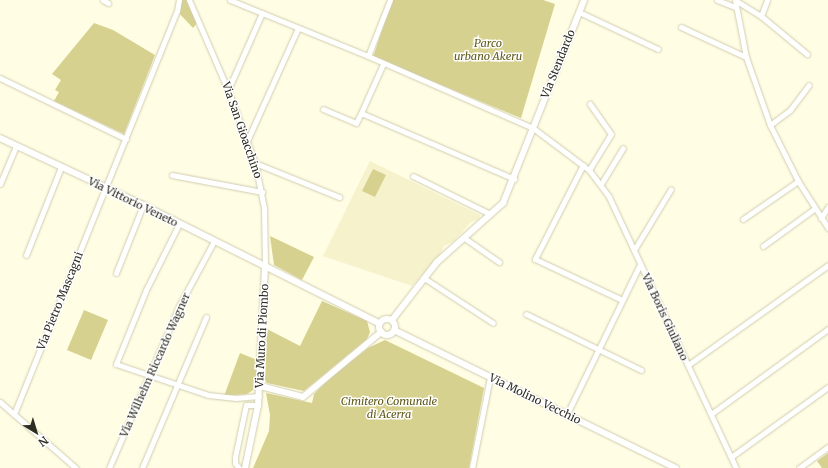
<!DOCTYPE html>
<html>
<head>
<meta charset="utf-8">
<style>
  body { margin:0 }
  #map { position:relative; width:828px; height:468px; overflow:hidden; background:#fffde4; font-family:Merriweather,serif }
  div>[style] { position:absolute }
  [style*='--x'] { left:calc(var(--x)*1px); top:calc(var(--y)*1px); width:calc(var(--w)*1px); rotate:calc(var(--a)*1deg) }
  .built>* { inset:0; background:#f6f2cc }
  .green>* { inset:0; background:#d7d18f }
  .roads { filter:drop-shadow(0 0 1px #d0cdb0) drop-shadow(0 0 1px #d0cdb0) }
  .minor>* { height:5px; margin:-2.5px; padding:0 2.5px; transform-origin:2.5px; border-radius:2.5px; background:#fff }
  .tertiary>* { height:6px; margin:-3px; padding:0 3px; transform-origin:3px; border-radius:3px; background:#fff }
  .tertiary>.ring { margin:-3px; padding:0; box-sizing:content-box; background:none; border:6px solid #fff; border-radius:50% }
  span { translate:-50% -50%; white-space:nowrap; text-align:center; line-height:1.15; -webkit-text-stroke:3px #fff; paint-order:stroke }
  .park-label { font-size:11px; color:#5f5817; font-style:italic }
  .street-label { font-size:11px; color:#2e2d22 }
  .north { position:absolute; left:16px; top:412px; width:40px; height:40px; -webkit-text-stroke:3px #fff; paint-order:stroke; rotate:142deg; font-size:11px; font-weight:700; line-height:16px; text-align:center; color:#2e2d22 }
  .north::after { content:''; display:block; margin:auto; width:14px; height:18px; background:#2e2d22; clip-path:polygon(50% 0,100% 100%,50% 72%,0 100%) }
</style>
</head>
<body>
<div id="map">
  <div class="built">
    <i style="clip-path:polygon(370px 161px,480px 215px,479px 219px,471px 222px,454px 241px,444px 246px,441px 253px,412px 286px,323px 256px)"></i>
  </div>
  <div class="green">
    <i style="clip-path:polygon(179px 0,189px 0,198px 22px,193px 28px,177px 11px)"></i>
    <i style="clip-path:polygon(392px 0,543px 0,555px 4px,521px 118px,373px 57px)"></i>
    <i style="clip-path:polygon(94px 23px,113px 30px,155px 55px,124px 134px,54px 101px,59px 92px,55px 90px,61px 80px,52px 74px)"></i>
    <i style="clip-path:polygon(373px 169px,386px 175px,375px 197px,362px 191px)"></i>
    <i style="clip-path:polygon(270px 236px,314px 257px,302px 280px,274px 265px)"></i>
    <i style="clip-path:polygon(322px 301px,367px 321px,370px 332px,367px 339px,304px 391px,267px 383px,265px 380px,267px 329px,300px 346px)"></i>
    <i style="clip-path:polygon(84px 310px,108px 320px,91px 360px,67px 350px)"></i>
    <i style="clip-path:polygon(385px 340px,484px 388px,469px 468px,253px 468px,269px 431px,270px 415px,266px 393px,312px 403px,314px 394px,330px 378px,368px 348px)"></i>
    <i style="clip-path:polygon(240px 353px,257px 360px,256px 388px,247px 394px,224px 396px)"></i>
    <i style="clip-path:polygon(828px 453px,828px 468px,822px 468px,817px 461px)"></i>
  </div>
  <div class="roads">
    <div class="minor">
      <i style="--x:103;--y:0;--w:6;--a:31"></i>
      <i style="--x:189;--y:0;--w:98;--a:66.6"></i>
      <i style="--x:228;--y:90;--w:78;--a:69.7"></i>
      <i style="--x:255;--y:163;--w:46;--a:78.7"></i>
      <i style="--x:264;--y:208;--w:59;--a:89"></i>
      <i style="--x:230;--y:0;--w:149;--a:22.1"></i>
      <i style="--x:368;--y:56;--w:180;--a:23.6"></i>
      <i style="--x:533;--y:128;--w:70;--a:36.9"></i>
      <i style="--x:589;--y:170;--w:34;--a:53"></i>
      <i style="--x:609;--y:197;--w:299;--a:64.9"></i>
      <i style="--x:717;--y:0;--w:19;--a:21"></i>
      <i style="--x:735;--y:0;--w:58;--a:79.1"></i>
      <i style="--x:746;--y:57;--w:72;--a:70.6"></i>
      <i style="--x:770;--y:125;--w:63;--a:63.4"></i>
      <i style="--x:798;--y:181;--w:56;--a:57.4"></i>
      <i style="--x:735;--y:0;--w:31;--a:32"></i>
      <i style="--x:761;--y:16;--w:17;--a:-69"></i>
      <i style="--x:579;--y:12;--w:87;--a:25.1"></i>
      <i style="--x:761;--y:16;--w:60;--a:39.6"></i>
      <i style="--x:681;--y:27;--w:72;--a:24.8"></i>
      <i style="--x:368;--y:56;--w:60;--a:-68.6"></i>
      <i style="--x:0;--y:78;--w:140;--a:25.8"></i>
      <i style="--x:228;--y:90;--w:84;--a:-66.2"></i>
      <i style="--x:323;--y:109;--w:36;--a:23"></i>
      <i style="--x:356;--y:123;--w:11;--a:-63"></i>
      <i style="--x:361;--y:113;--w:167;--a:23.3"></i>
      <i style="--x:361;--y:113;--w:54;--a:-65.8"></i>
      <i style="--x:770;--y:125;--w:25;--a:-37"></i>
      <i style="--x:790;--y:110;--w:31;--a:-53"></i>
      <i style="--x:247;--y:141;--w:124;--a:-65.7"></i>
      <i style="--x:255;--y:163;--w:91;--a:22"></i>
      <i style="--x:583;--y:165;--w:106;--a:117.1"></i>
      <i style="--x:535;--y:259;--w:96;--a:25.2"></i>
      <i style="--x:589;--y:170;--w:42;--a:-58.6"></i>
      <i style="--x:611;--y:134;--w:37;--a:-125"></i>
      <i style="--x:172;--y:175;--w:92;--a:10.7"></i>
      <i style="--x:413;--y:176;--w:86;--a:26.3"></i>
      <i style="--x:0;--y:184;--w:41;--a:-67.2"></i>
      <i style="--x:601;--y:184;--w:42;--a:-58.6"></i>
      <i style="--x:821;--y:218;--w:13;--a:-58"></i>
      <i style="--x:743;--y:219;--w:67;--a:-34.6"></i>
      <i style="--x:179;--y:224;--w:74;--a:116.6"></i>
      <i style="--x:146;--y:290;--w:80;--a:112.1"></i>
      <i style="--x:116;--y:364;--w:97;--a:18.6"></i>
      <i style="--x:208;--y:395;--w:28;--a:6"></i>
      <i style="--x:236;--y:398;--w:23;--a:-5"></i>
      <i style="--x:463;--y:237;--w:44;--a:34.8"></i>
      <i style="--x:763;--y:246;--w:63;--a:-36"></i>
      <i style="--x:634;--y:250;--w:71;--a:-58.8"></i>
      <i style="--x:26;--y:255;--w:95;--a:-68.3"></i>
      <i style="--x:116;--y:273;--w:73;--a:-68.3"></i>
      <i style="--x:424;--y:278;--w:82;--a:33.1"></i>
      <i style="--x:526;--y:314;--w:128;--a:26"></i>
      <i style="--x:688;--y:365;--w:172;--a:-35.5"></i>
      <i style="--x:0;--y:402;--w:101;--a:41"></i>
      <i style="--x:14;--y:414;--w:435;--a:-68"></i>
      <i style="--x:177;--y:11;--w:11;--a:-80"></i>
      <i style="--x:567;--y:414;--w:167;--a:-64"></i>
      <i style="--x:711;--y:414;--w:145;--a:-36"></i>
      <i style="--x:731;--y:457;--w:120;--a:-35.8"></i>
      <i style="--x:109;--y:468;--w:176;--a:-66.6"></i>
      <i style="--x:179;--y:306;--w:74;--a:-61.7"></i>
      <i style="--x:142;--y:468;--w:164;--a:-67"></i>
      <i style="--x:239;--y:468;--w:6;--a:-129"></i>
      <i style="--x:235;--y:463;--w:6;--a:-90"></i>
      <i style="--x:235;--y:457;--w:53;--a:-78.1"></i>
      <i style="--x:246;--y:405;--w:12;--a:0"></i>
      <i style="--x:472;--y:468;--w:93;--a:-78.8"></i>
      <i style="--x:799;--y:468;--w:36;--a:-36"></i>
    </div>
    <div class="tertiary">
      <i style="--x:0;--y:138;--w:158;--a:25.1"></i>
      <i style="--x:143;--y:205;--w:264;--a:26.6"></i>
      <i class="ring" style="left:379px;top:319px;width:10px;height:10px"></i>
      <i style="--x:392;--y:320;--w:73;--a:-52.2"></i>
      <i style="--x:437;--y:262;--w:89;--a:-41.8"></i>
      <i style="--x:503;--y:203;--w:219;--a:-68.2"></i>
      <i style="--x:394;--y:330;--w:314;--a:26.1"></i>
      <i style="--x:260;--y:386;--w:44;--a:14.3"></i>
      <i style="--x:303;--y:397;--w:102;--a:-39.8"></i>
      <i style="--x:245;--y:468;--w:64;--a:-78.3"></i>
      <i style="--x:258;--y:405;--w:138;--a:-87.1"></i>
    </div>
  </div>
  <div class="park-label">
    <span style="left:488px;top:50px">Parco<br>urbano Akeru</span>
    <span style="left:389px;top:408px">Cimitero Comunale<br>di Acerra</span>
  </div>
  <div class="street-label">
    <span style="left:558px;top:64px;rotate:-68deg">Via Stendardo</span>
    <span style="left:242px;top:130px;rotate:71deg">Via San Gioacchino</span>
    <span style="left:133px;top:202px;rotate:26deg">Via Vittorio Veneto</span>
    <span style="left:60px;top:301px;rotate:-68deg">Via Pietro Mascagni</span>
    <span style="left:665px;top:317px;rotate:65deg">Via Boris Giuliano</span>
    <span style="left:262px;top:336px;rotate:-87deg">Via Muro di Piombo</span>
    <span style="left:155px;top:365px;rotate:-66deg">Via Wilhelm Riccardo Wagner</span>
    <span style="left:535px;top:399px;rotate:26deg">Via Molino Vecchio</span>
  </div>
  <div class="north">N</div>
</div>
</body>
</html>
